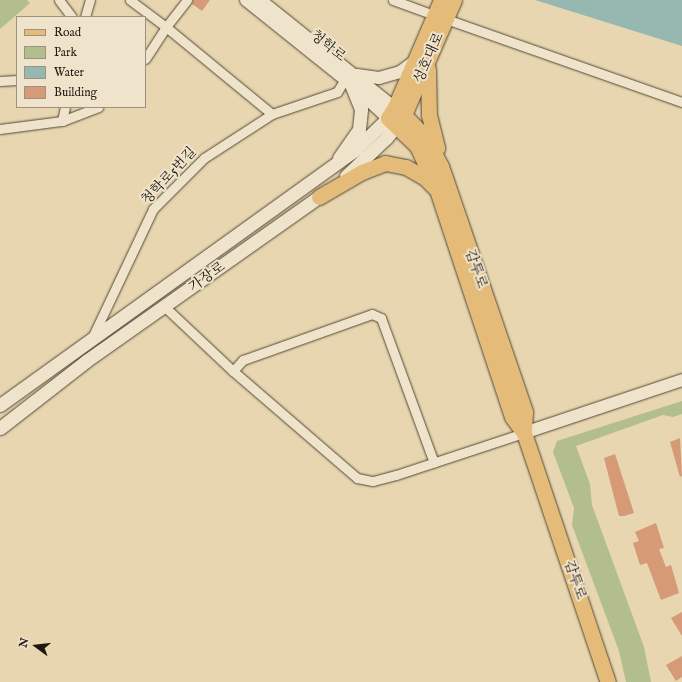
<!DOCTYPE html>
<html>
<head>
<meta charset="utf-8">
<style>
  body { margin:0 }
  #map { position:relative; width:682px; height:682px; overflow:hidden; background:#e7d6af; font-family:"IM FELL English","Noto Serif KR",serif }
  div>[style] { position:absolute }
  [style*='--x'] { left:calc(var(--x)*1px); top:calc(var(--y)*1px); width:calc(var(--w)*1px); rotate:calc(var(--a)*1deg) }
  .green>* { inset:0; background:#b2be8d }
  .water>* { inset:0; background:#97b8b0 }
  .building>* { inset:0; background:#d69a76 }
  .roads { filter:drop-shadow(0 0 1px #524838) drop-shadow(0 0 1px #524838) }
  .minor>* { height:9px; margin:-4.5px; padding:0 4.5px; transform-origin:4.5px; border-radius:4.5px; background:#efe4cb }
  .tertiary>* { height:12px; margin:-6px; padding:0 6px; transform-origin:6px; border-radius:6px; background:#efe4cb }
  .secondary>* { height:13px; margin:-6.5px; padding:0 6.5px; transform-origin:6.5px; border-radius:6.5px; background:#efe4cb }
  .primary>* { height:15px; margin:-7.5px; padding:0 7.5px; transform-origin:7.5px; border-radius:7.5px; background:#e4bb78 }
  span { translate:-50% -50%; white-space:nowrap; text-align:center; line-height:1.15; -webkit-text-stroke:4px #efe4cb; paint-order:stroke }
  .street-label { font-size:14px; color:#201810 }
  .legend { position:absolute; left:16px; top:16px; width:130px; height:92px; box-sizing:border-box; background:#efe4cb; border:1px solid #9c9280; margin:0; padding:5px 7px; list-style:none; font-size:12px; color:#201810 }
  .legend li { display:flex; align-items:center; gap:8px; height:20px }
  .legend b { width:20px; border:1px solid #9c9280 }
  .north { position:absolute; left:16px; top:626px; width:40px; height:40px; -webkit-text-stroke:3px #efe4cb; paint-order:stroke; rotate:285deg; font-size:11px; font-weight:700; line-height:16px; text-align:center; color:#201810 }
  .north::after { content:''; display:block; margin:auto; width:14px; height:18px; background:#201810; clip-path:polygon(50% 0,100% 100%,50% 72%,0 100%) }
</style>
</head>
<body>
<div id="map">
  <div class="green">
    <i style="clip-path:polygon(0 0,27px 0,30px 3px,0 29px)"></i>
    <i style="clip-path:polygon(682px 401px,682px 414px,673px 417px,663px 415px,576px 446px,590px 484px,592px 505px,644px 647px,651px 682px,626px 682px,619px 651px,572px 525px,574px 508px,553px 452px,557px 441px)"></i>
  </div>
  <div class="water">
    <i style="clip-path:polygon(535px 0,682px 0,682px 46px)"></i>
  </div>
  <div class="building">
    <i style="clip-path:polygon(193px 0,210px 0,202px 11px,192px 4px)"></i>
    <i style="clip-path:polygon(680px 438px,682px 476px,680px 477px,670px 442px)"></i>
    <i style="clip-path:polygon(615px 454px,634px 513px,624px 516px,619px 516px,604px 458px)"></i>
    <i style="clip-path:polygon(656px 523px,664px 548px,659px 549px,666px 567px,671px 565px,679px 593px,661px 600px,647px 563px,640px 565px,633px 543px,639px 541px,635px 532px)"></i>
    <i style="clip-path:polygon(682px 612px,682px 636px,671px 618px)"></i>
    <i style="clip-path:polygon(682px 656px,682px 677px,676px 681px,666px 665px)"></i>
  </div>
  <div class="roads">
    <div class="minor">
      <i style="--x:59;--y:0;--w:21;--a:53"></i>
      <i style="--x:130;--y:0;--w:45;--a:36.9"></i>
      <i style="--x:166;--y:27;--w:38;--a:123"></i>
      <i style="--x:187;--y:0;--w:34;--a:128"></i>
      <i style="--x:166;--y:27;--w:137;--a:39.4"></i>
      <i style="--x:393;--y:0;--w:44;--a:20.1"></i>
      <i style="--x:85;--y:17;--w:18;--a:-74"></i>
      <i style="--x:446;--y:19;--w:250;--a:19.4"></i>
      <i style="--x:0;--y:81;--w:17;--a:-3"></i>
      <i style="--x:62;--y:121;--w:14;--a:-78"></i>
      <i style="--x:0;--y:129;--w:63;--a:-7.4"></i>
      <i style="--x:62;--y:121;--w:39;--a:-21"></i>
      <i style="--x:165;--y:307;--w:93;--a:43.3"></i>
      <i style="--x:233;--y:371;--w:164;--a:40.8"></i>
      <i style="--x:357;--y:478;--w:16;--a:11"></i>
      <i style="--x:373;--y:481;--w:24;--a:-15"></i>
      <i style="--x:396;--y:475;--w:135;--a:-18.2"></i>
      <i style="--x:92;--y:338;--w:143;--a:-64.7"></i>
      <i style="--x:153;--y:209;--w:72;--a:-45"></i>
      <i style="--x:204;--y:158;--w:81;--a:-32.9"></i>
      <i style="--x:272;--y:114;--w:69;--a:-18.7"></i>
      <i style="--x:337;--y:92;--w:15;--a:-58"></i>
      <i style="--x:233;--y:371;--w:15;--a:-48"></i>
      <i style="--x:243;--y:360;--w:137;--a:-19.6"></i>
      <i style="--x:372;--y:314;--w:10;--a:24"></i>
      <i style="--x:381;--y:318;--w:154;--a:69.9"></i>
    </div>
    <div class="tertiary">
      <i style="--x:246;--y:0;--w:134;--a:38.7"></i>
      <i style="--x:351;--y:84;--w:50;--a:42.6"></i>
      <i style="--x:260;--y:0;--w:181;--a:38.7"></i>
      <i style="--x:357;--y:75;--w:22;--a:8"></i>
      <i style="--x:379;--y:78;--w:22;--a:-16"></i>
      <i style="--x:400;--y:72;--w:19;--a:-36"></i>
      <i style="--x:524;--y:433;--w:167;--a:-18.5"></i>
    </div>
    <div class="secondary">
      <i style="--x:339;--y:158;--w:35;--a:-55"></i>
      <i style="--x:359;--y:129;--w:20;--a:-84"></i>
      <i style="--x:361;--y:109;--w:27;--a:-112"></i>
      <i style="--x:346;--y:176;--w:55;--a:-43.5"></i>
      <i style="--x:386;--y:138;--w:25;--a:-50"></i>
      <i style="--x:0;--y:405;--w:440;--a:-35.7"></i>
      <i style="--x:357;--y:148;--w:43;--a:-44.1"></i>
      <i style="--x:0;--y:428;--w:109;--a:-37.9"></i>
      <i style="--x:86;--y:361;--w:295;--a:-35.2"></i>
    </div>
    <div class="primary">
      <i style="--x:441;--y:0;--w:116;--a:113.3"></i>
      <i style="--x:395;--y:107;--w:13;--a:122"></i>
      <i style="--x:388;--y:118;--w:40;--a:44"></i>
      <i style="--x:417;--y:146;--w:48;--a:65.6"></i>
      <i style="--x:437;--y:190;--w:239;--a:71.7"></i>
      <i style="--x:512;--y:417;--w:20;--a:53"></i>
      <i style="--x:524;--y:433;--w:263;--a:71.4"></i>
      <i style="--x:454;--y:0;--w:125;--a:113.5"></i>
      <i style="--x:404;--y:115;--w:33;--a:46"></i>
      <i style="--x:427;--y:139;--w:30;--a:63"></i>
      <i style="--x:441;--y:166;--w:260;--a:71.1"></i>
      <i style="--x:525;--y:412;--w:21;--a:93"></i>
      <i style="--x:428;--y:69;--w:46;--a:88.8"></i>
      <i style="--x:429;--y:115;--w:34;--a:76"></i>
      <i style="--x:319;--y:197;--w:50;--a:-30.2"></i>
      <i style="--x:362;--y:172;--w:25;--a:-21"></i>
      <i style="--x:385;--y:163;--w:21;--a:11"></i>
      <i style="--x:406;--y:167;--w:22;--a:30"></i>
      <i style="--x:425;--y:178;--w:14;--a:45"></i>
    </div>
  </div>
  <div class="street-label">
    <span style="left:328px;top:46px;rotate:39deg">청학로</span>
    <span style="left:429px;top:58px;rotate:-66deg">성호대로</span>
    <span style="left:169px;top:176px;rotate:-47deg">청학로5번길</span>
    <span style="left:476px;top:269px;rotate:71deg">감투로</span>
    <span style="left:207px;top:277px;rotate:-35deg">가장로</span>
    <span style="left:575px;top:580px;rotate:71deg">감투로</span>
  </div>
  <ul class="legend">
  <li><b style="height:5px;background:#e4bb78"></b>Road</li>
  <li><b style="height:11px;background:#b2be8d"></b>Park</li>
  <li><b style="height:11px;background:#97b8b0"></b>Water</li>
  <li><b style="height:11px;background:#d69a76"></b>Building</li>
  </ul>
  <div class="north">N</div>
</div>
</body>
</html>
